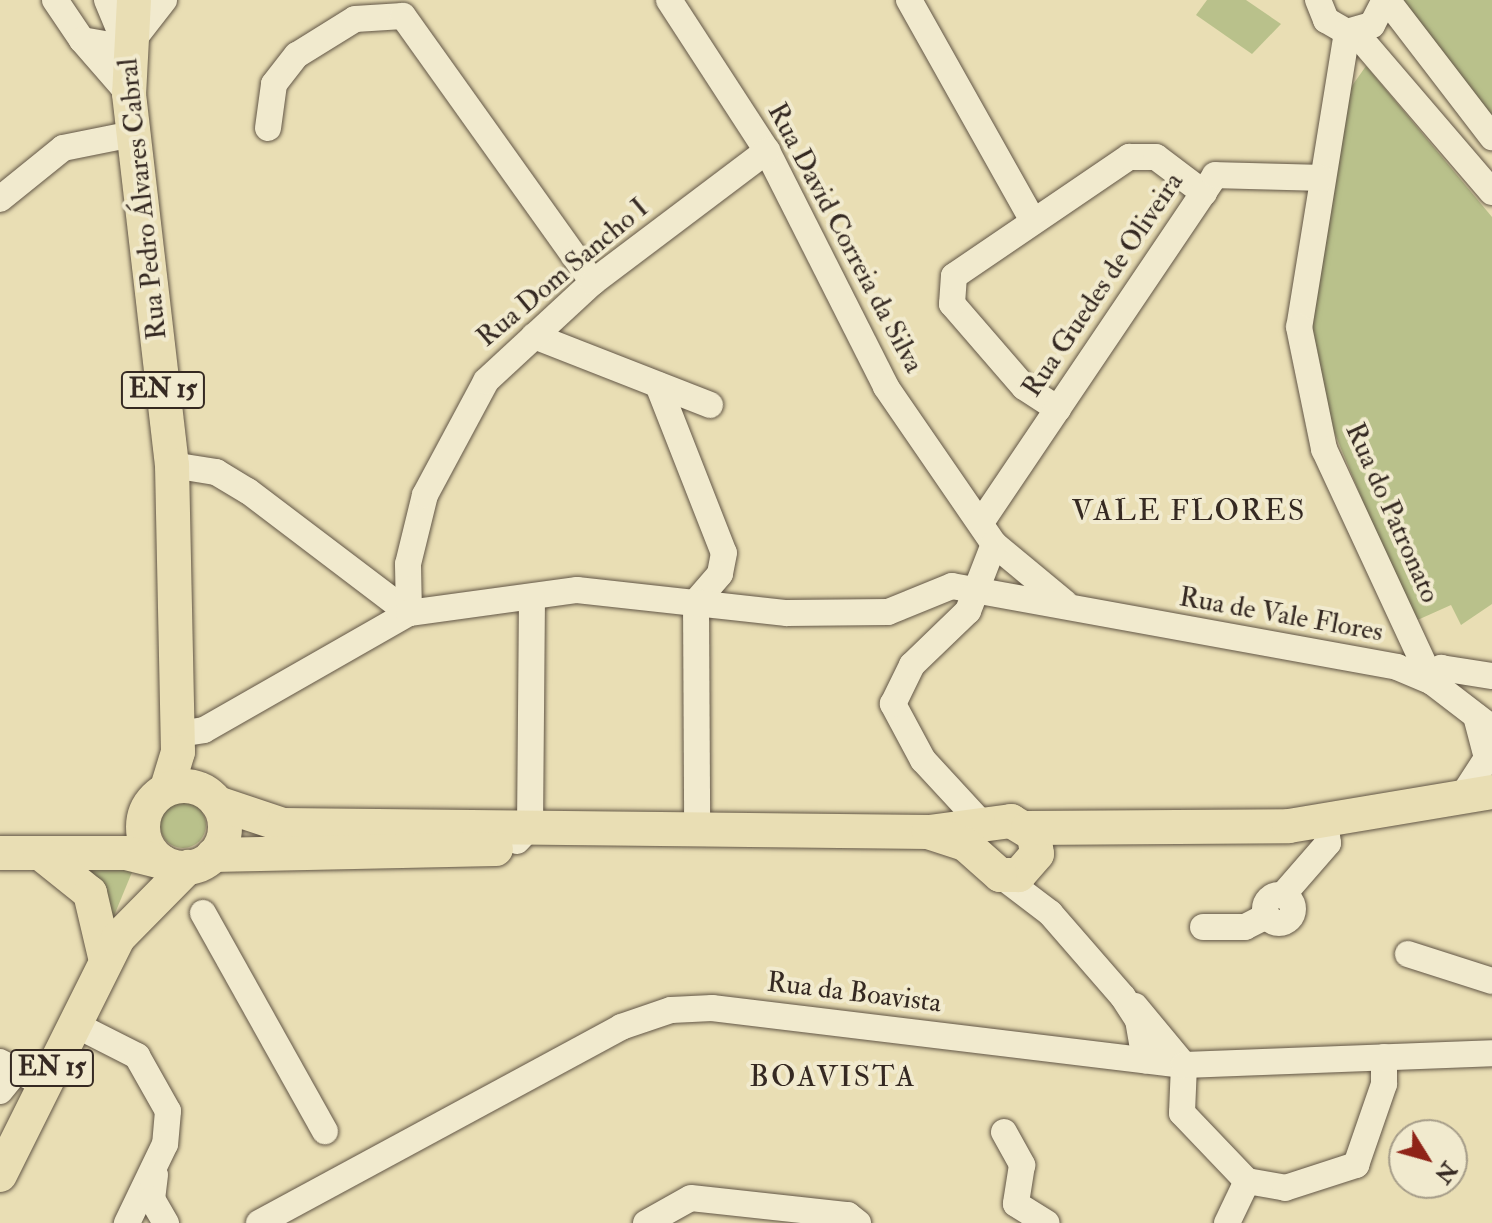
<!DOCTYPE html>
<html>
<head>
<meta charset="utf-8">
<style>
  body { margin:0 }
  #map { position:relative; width:1492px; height:1223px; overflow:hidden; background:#e9deb4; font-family:"IM FELL Double Pica",serif }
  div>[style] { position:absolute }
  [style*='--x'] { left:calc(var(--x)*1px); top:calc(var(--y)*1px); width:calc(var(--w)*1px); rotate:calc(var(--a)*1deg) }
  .green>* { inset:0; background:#b9c18b }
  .round { border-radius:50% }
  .roads { filter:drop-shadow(0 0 2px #625646) drop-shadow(0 0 2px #625646) }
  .minor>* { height:26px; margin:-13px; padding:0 13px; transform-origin:13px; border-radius:13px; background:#f1eace }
  .minor>.ring { margin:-13px; padding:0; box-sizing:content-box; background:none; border:26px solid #f1eace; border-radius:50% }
  .major>* { height:34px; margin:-17px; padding:0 17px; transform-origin:17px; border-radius:17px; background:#e9deb4 }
  .major>.ring { margin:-17px; padding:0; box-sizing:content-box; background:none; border:34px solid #e9deb4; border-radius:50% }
  span { translate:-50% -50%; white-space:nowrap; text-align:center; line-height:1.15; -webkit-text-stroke:8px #f1eace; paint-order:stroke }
  .shield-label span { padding:2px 6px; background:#f1eace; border:2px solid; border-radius:6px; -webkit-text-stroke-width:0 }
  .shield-label { font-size:26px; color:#352922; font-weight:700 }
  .street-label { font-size:28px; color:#352922 }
  .neighbourhood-label { font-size:30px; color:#352922; letter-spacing:2px }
  .north { position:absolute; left:1388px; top:1119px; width:80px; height:80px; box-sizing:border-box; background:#f1eace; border:2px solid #a69d89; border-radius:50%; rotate:127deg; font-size:22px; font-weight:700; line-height:32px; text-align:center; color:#352922 }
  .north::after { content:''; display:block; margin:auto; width:28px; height:36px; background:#8f2418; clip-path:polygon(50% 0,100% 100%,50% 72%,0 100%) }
</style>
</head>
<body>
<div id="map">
  <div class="green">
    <i style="clip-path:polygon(1207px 0,1246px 0,1281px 24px,1252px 54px,1196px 15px)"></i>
    <i style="clip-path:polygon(1397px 0,1492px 0,1492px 119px)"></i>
    <i style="clip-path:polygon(1366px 66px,1492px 217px,1492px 604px,1461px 625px,1451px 605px,1413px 622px,1313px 381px,1310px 303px,1347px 93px)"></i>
    <i class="round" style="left:160px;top:802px;width:46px;height:46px"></i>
    <i style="clip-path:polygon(72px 862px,135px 865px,111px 923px)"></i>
  </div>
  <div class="roads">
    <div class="minor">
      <i style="--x:55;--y:0;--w:48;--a:56"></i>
      <i style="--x:82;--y:40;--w:46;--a:10.1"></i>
      <i style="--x:107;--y:0;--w:52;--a:67.4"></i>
      <i style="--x:669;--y:0;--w:180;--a:57"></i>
      <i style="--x:767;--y:151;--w:264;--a:63.2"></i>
      <i style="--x:886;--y:387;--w:191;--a:55.5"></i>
      <i style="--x:994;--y:544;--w:92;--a:39.7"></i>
      <i style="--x:909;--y:0;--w:253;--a:60.7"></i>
      <i style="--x:1318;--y:0;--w:22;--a:68"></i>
      <i style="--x:1326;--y:20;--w:24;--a:30"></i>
      <i style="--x:1347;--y:32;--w:26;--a:-16"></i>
      <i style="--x:1372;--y:25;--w:28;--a:-63"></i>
      <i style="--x:1387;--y:0;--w:173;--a:52.5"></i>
      <i style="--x:1354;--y:31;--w:212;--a:49.4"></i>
      <i style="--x:1347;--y:32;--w:299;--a:99.2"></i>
      <i style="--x:1299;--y:327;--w:125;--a:78.4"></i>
      <i style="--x:1324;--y:449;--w:257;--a:65.1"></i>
      <i style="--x:82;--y:40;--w:72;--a:49"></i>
      <i style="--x:129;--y:45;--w:57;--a:-52.1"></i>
      <i style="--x:268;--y:128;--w:44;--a:-82.2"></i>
      <i style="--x:274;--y:84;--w:37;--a:-52"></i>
      <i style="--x:297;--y:55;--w:68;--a:-31.8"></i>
      <i style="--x:355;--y:19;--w:48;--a:-3.6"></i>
      <i style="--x:403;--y:16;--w:327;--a:54.5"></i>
      <i style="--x:0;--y:199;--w:81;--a:-39"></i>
      <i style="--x:63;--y:148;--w:71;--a:-11.3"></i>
      <i style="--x:534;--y:336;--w:189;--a:21.4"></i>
      <i style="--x:658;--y:385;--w:180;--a:68.6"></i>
      <i style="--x:724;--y:553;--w:21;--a:101"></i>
      <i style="--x:720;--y:574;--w:37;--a:131"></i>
      <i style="--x:696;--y:602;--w:214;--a:89.7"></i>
      <i style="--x:1058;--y:409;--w:40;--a:-147.1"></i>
      <i style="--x:1024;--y:387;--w:110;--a:-130.9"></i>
      <i style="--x:952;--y:304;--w:28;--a:-86"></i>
      <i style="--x:954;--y:276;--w:212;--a:-34.2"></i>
      <i style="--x:1129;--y:157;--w:27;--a:0"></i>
      <i style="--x:1156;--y:157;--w:60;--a:36.9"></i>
      <i style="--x:172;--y:465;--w:45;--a:9"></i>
      <i style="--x:216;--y:472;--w:37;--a:31"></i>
      <i style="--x:248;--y:491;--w:202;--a:37.2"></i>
      <i style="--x:982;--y:521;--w:417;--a:-56"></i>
      <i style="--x:1215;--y:175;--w:106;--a:1.6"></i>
      <i style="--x:409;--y:613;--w:49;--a:-91.2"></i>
      <i style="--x:408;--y:564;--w:71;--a:-76.2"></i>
      <i style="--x:425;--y:495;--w:129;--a:-61.8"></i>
      <i style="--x:486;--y:381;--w:146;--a:-42.8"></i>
      <i style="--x:593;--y:282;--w:218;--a:-37"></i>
      <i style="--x:1432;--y:682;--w:17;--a:-57"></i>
      <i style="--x:1441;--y:668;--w:52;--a:8.9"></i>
      <i style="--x:179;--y:734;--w:25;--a:-9"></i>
      <i style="--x:204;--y:730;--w:236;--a:-29.7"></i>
      <i style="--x:409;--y:613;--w:170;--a:-7.8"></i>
      <i style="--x:577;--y:590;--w:211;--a:6.3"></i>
      <i style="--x:787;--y:613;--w:101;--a:-0.6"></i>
      <i style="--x:888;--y:612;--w:69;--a:-22.1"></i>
      <i style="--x:952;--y:586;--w:452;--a:10.3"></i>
      <i style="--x:1397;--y:667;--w:38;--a:23"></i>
      <i style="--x:1432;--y:682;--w:76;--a:37.5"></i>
      <i style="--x:1463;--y:795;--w:44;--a:-57"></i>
      <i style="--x:1487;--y:758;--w:43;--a:-104.7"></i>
      <i style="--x:984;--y:826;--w:90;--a:-132.7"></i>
      <i style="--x:923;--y:760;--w:64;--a:-118.2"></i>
      <i style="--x:893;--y:704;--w:43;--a:-64"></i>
      <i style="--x:912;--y:665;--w:78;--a:-44"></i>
      <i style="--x:968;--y:611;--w:72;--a:-68.8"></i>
      <i style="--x:517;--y:841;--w:19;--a:-47"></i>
      <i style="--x:530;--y:827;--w:229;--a:-89.5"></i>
      <i style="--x:1000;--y:875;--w:63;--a:37.2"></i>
      <i style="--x:1050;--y:913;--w:111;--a:49"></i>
      <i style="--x:1123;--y:997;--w:27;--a:57"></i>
      <i style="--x:1138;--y:1020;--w:41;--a:80.1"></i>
      <i class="ring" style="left:1265px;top:895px;width:2px;height:2px"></i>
      <i style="--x:1282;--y:896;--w:70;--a:-49"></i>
      <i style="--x:1328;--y:843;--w:22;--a:-98"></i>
      <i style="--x:203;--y:913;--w:250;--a:60.8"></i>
      <i style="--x:1203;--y:927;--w:42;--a:0"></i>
      <i style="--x:1245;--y:927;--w:25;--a:-27"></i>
      <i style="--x:1408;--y:954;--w:88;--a:17.8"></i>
      <i style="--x:1135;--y:1006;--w:77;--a:50.3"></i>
      <i style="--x:74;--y:1024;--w:71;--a:26.9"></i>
      <i style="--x:137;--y:1056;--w:63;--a:60.6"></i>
      <i style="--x:168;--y:1111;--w:33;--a:95"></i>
      <i style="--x:165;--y:1144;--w:88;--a:115.7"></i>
      <i style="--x:0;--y:1062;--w:49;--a:26.6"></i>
      <i style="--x:1184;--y:1065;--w:48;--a:92.4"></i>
      <i style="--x:1182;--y:1113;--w:94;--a:46.3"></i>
      <i style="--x:1247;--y:1181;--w:39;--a:10"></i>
      <i style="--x:1285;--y:1188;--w:75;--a:-17.9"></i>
      <i style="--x:1356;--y:1165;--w:86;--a:-70.9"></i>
      <i style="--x:1384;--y:1084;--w:27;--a:-90"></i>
      <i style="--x:0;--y:1091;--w:27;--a:-51"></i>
      <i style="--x:1004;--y:1132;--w:38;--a:61"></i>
      <i style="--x:1022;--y:1165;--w:39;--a:99"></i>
      <i style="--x:1016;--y:1204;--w:36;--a:32"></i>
      <i style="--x:155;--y:1175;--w:24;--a:97"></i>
      <i style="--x:152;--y:1199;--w:28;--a:60"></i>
      <i style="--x:259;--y:1223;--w:412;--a:-28.4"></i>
      <i style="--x:621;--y:1027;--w:53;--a:-18.8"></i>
      <i style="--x:671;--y:1010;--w:41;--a:-2.8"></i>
      <i style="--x:712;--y:1008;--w:475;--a:6.9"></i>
      <i style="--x:1184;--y:1065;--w:308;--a:-2.2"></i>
      <i style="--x:646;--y:1223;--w:51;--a:-29.1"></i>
      <i style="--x:691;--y:1198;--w:158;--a:6.2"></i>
      <i style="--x:848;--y:1215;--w:13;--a:39"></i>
      <i style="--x:1227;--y:1223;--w:47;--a:-64.5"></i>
    </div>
    <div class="major">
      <i style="--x:134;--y:0;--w:94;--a:93"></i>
      <i style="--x:129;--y:94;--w:373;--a:83.4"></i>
      <i style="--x:172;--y:465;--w:287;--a:88.8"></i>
      <i style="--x:178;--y:752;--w:39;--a:107"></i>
      <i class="ring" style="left:143px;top:786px;width:48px;height:48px"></i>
      <i style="--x:217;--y:803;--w:70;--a:18.4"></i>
      <i style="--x:283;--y:825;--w:646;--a:0.62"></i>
      <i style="--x:929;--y:832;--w:83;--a:-7.6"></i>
      <i style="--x:1011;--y:821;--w:27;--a:31"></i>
      <i style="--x:1034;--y:835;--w:19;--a:81"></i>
      <i style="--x:1037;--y:854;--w:28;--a:131"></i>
      <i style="--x:1019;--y:875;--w:19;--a:180"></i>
      <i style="--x:1000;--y:875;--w:47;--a:-138.5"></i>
      <i style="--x:965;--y:844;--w:38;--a:-162"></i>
      <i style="--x:1028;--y:828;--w:261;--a:-0.4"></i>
      <i style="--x:1289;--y:826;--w:206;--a:-9.5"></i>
      <i style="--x:0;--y:853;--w:126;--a:0"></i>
      <i style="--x:126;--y:853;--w:38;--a:14"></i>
      <i style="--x:40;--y:853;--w:64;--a:38.7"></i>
      <i style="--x:90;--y:893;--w:70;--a:76.8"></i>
      <i style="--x:213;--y:855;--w:283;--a:-1.2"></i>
      <i style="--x:0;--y:1175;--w:265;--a:-63.5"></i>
      <i style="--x:118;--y:938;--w:100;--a:-45.4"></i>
    </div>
  </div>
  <div class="shield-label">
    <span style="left:163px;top:390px">EN 15</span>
    <span style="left:52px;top:1068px">EN 15</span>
  </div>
  <div class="street-label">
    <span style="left:143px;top:199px;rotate:-96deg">Rua Pedro Álvares Cabral</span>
    <span style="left:845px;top:238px;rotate:62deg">Rua David Correia da Silva</span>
    <span style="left:563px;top:273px;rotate:-40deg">Rua Dom Sancho I</span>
    <span style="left:1103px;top:285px;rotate:-56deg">Rua Guedes de Oliveira</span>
    <span style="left:1392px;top:513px;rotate:66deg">Rua do Patronato</span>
    <span style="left:1281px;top:615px;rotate:10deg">Rua de Vale Flores</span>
    <span style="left:854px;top:993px;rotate:7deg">Rua da Boavista</span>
  </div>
  <div class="neighbourhood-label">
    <span style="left:1189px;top:511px">VALE FLORES</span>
    <span style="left:833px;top:1077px">BOAVISTA</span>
  </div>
  <div class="north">N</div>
</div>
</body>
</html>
